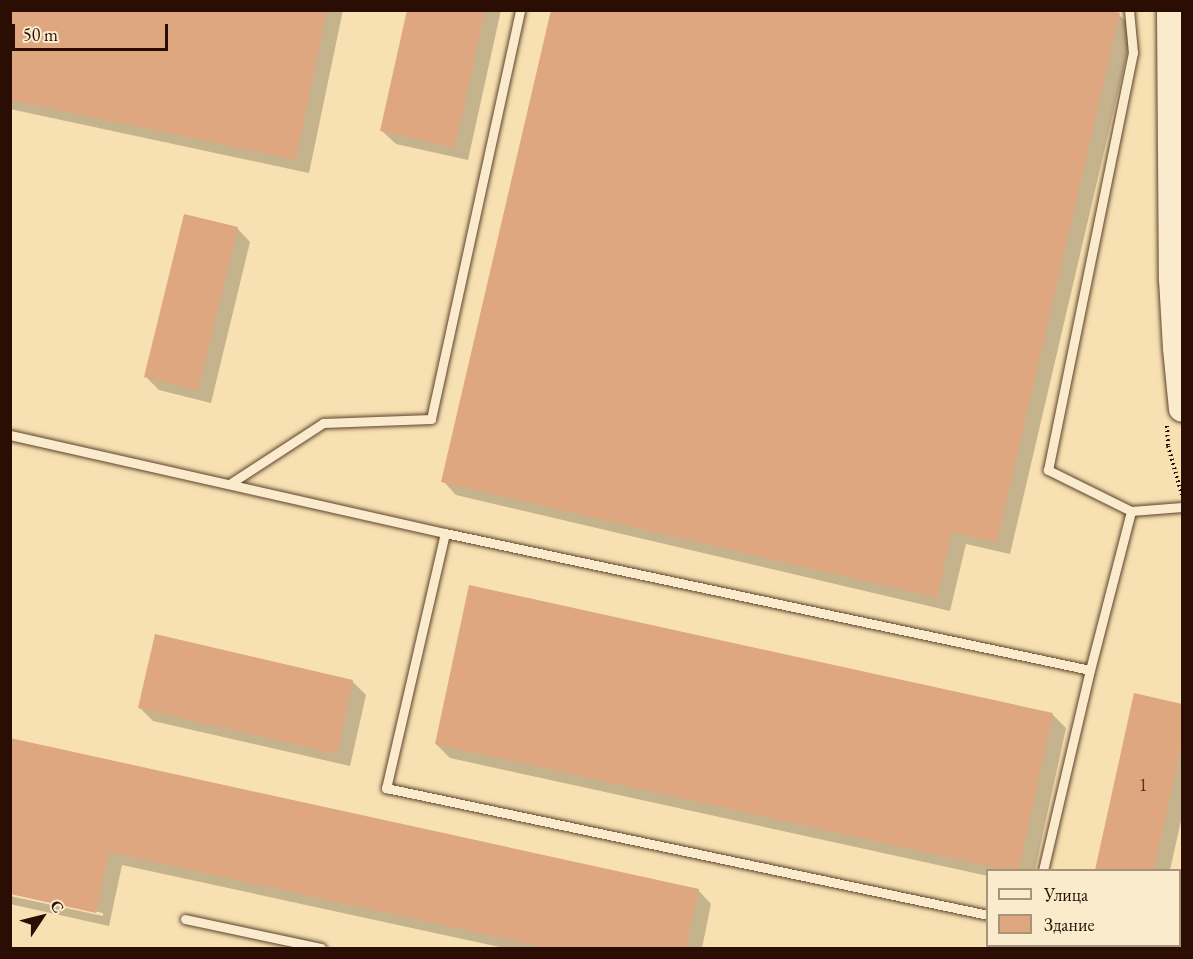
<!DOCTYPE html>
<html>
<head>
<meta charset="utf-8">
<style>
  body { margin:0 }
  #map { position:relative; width:1193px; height:959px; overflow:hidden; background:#f7e0b1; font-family:"EB Garamond",serif }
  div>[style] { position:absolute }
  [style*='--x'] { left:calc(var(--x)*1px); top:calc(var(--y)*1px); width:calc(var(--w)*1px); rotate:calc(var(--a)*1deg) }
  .shadow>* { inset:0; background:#0003 }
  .building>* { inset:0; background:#dea780 }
  .path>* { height:4px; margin-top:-2px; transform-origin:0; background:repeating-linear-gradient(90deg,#2a0e04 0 1.5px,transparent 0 4.5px) }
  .roads { filter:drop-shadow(0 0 2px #5d422f) drop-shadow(0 0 2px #5d422f) }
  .lane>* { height:9px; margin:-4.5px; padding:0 4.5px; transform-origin:4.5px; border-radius:4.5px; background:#faebcc }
  .secondary>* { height:26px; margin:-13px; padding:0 13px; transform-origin:13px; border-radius:13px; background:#faebcc }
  span { translate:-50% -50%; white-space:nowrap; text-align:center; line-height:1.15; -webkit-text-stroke:5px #faebcc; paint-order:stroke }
  .number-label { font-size:18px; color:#573423 }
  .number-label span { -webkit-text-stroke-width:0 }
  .frame { position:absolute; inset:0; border:12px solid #2a0e04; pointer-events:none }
  .legend { position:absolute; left:986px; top:869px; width:195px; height:78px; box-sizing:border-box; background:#faebcc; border:2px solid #a7937c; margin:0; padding:8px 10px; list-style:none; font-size:18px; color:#2a0e04 }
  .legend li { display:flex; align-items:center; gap:12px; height:30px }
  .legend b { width:30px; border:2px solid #a7937c }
  .north { position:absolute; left:12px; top:887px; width:60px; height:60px; -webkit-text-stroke:4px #faebcc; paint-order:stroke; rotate:55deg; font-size:16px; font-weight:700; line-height:24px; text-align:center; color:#2a0e04 }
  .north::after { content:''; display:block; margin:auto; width:21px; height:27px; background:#2a0e04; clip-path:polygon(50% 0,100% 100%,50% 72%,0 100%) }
  .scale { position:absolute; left:12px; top:24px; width:156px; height:27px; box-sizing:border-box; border:3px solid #2a0e04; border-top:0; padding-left:8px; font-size:18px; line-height:21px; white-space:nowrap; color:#2a0e04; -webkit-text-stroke:4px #faebcc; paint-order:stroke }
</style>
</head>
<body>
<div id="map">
  <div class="shadow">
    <i style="clip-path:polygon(10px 10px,343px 10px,309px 173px,10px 109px)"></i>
    <i style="clip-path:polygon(408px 10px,501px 10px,468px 160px,396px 144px,382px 131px)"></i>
    <i style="clip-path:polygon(1119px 15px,1133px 28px,1010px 554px,966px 544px,950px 611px,456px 495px,443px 481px)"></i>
    <i style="clip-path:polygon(237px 228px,250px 242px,211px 403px,159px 390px,146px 377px)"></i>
    <i style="clip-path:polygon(156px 636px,353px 682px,366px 695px,350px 766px,153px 721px,140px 708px)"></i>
    <i style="clip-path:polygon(1135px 695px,1182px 706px,1182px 816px,1170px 870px,1096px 870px)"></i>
    <i style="clip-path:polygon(1053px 715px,1066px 728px,1035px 870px,988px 870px,988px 876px,450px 758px,436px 744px)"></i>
    <i style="clip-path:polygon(10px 739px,698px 890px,711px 904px,702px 948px,504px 948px,122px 865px,109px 926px,10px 904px,10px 896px,103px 916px,103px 913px,10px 893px)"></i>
    <i style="clip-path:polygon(1092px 946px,1154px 946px,1153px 948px,1095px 948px)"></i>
  </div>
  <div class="building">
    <i style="clip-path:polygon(10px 10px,327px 10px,296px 160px,10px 100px)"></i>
    <i style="clip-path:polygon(407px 10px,485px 10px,455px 148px,380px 131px)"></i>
    <i style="clip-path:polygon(551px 10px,1109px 10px,1120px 13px,997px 542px,952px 532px,937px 598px,441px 482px)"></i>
    <i style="clip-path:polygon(184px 214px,238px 227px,198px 391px,144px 377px)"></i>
    <i style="clip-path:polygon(469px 585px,1053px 713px,1019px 870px,1006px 870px,435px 744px)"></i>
    <i style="clip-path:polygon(155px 634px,353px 680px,337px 754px,138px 708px)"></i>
    <i style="clip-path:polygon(1134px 693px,1182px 704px,1182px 743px,1154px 870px,1095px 870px)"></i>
    <i style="clip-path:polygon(10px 738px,699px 889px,686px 948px,548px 948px,109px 852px,96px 913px,10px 894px)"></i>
  </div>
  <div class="path">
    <i style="--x:1167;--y:426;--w:20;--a:87"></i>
    <i style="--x:1168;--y:446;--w:51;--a:74.1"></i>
    <i style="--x:1180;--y:924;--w:4;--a:-63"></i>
    <i style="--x:1159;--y:948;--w:3;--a:-45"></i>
  </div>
  <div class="roads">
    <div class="lane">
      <i style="--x:10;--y:435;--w:446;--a:12.7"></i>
      <i style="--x:445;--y:533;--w:659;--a:11.99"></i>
      <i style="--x:1090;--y:670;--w:205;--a:103.2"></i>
      <i style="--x:231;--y:483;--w:110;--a:-33.1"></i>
      <i style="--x:323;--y:423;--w:108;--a:-2.1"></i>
      <i style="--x:431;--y:419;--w:419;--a:-77.7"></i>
      <i style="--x:1131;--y:511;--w:51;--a:-4.5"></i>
      <i style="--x:445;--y:533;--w:262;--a:103"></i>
      <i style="--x:386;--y:788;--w:615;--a:11.91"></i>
      <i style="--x:1090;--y:670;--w:164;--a:-75.5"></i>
      <i style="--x:1131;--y:511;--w:93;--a:-153.7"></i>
      <i style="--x:1048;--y:470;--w:426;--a:-78.5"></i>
      <i style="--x:1133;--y:53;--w:43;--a:-95.3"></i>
      <i style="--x:185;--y:919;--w:139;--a:12"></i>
      <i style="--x:1024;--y:948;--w:2;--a:-63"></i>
    </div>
    <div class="secondary">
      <i style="--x:1170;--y:10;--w:269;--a:89.6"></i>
      <i style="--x:1172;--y:279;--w:69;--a:86.7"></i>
      <i style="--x:1176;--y:348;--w:61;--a:84.4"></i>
    </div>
  </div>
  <div class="number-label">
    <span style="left:1143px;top:785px">1</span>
  </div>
  <div class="frame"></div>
  <ul class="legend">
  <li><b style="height:8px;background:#faebcc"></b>Улица</li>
  <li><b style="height:16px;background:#dea780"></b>Здание</li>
  </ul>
  <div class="north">С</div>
  <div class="scale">50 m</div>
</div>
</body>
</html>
